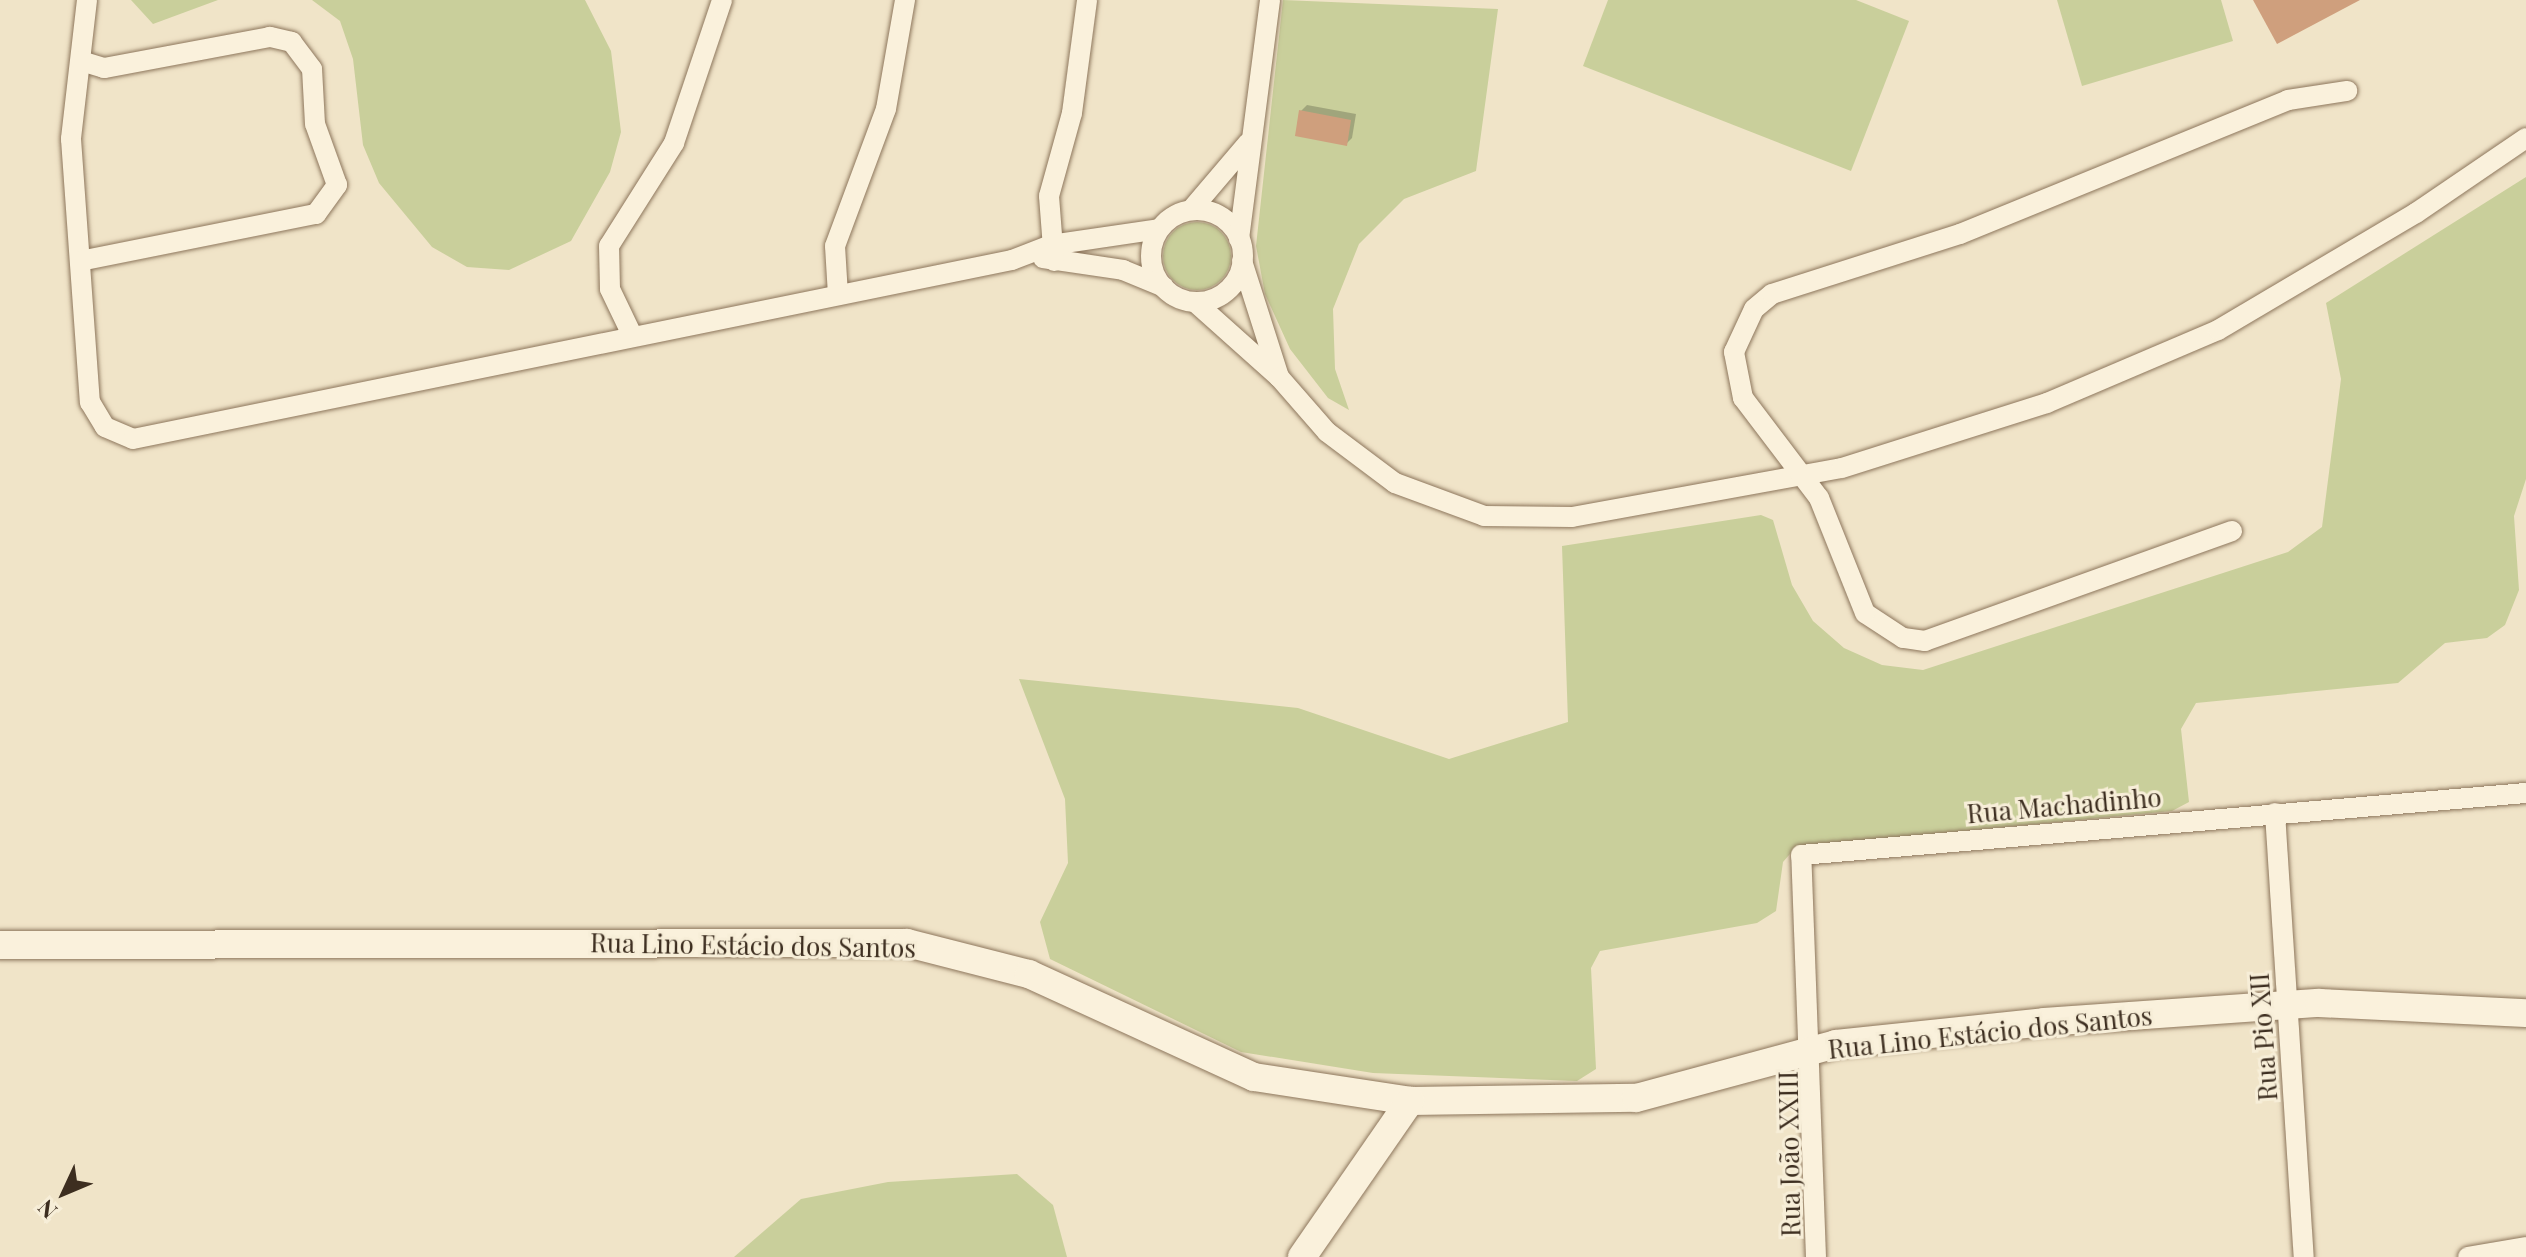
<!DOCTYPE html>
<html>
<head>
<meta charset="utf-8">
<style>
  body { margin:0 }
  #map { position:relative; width:2526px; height:1257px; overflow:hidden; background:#f0e4c8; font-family:"Playfair Display",serif }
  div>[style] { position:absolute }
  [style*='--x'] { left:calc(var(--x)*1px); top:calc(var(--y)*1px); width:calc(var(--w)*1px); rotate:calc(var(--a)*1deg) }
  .green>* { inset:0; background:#c9cf9b }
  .round { border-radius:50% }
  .shadow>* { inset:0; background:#0003 }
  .building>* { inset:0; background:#cf9f7d }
  .roads { filter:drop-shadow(0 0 2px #8d765c) drop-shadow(0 0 2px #8d765c) }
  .street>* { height:20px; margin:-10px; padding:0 10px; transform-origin:10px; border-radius:10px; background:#faf1dc }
  .street>.ring { margin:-10px; padding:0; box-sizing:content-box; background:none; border:20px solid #faf1dc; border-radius:50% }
  .secondary>* { height:28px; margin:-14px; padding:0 14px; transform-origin:14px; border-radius:14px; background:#faf1dc }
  span { translate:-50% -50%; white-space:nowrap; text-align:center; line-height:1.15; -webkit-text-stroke:6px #f7eed8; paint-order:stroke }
  .street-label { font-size:26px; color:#3d2e20 }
  .north { position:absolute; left:24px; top:1153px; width:80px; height:80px; -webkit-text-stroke:6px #f7eed8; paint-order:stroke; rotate:226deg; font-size:22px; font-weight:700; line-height:32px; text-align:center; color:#3d2e20 }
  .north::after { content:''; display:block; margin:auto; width:28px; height:36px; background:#3d2e20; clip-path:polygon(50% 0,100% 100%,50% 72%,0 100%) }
</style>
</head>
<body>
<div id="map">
  <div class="green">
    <i style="clip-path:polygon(131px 0,218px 0,153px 24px)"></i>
    <i style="clip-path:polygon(312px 0,585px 0,611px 51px,621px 132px,610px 172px,571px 241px,509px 270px,467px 267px,432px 247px,379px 183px,363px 145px,353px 59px,340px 21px)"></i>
    <i style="clip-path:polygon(1283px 0,1498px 9px,1476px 171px,1404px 199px,1359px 244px,1333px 309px,1335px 369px,1349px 410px,1328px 398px,1290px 349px,1265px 294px,1256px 246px)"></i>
    <i style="clip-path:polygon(1608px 0,1856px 0,1909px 21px,1851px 171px,1583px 66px)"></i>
    <i style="clip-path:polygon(2057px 0,2221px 0,2233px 41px,2082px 86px)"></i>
    <i style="clip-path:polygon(2526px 177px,2526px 479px,2514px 516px,2519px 590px,2505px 625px,2487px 638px,2445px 643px,2398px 683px,2196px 703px,2181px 729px,2189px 802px,2172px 811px,1796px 847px,1783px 862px,1776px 911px,1757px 923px,1600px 951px,1591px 968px,1596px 1069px,1577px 1081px,1373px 1073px,1241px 1052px,1050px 959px,1040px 922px,1068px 863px,1065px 799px,1019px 679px,1298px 708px,1449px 759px,1568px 722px,1562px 546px,1761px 515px,1773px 520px,1792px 585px,1813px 621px,1844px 648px,1882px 665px,1923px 670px,2288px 552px,2322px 527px,2341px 379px,2326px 303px)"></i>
    <i class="round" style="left:1163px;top:222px;width:68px;height:68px"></i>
    <i style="clip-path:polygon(1017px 1174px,1053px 1205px,1067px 1257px,734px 1257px,801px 1199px,888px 1182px)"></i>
  </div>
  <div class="shadow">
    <i style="clip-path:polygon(1307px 105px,1356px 114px,1352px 138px,1346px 144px,1301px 111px)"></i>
  </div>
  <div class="building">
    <i style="clip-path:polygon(2253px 0,2360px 0,2277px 44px)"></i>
    <i style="clip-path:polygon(1299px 110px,1351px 120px,1347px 146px,1295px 136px)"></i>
  </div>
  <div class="roads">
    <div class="street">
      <i style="--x:87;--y:0;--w:140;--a:96.6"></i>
      <i style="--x:71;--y:139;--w:264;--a:85.9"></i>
      <i style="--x:90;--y:402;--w:29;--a:59"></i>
      <i style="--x:105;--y:427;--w:30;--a:23"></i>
      <i style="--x:133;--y:439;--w:897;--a:-11.51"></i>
      <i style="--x:1012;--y:260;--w:42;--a:-21"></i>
      <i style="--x:1051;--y:245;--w:109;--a:-8.4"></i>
      <i style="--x:1191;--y:210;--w:88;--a:-49.6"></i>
      <i class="ring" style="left:1151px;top:210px;width:72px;height:72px"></i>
      <i style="--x:1239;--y:239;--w:241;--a:-82.6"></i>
      <i style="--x:1043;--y:258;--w:81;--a:8.5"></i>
      <i style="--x:1123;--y:270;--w:44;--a:22.5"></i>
      <i style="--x:80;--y:261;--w:241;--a:-11.3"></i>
      <i style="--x:316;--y:214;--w:36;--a:-54"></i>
      <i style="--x:337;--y:185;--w:65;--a:-109.8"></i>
      <i style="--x:315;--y:124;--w:55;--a:-93.1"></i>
      <i style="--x:312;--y:69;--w:34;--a:-127"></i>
      <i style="--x:292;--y:42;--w:23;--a:-167"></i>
      <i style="--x:270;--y:37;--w:169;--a:169.4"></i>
      <i style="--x:104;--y:68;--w:24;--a:-163"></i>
      <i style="--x:1054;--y:261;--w:65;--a:-94.4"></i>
      <i style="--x:1049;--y:196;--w:86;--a:-74.5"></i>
      <i style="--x:1072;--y:113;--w:114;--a:-82.4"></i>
      <i style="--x:1242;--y:261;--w:122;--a:72.3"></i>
      <i style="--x:838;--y:295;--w:49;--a:-93.5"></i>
      <i style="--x:835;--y:246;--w:146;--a:-69.6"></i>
      <i style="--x:886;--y:109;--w:111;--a:-80.1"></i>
      <i style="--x:1195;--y:302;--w:113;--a:41.8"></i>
      <i style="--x:1279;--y:377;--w:73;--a:48.9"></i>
      <i style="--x:1327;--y:432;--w:85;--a:36.9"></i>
      <i style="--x:1395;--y:483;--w:95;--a:20.3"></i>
      <i style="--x:1484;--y:516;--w:88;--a:0.7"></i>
      <i style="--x:1572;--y:517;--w:274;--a:-10.3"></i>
      <i style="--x:1842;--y:468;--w:215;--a:-17.6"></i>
      <i style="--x:2047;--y:403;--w:186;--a:-23.1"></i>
      <i style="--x:2218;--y:330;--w:230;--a:-30.6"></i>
      <i style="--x:2416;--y:213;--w:133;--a:-34.3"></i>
      <i style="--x:632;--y:335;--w:51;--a:-115.6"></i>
      <i style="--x:610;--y:289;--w:43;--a:-91.3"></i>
      <i style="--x:609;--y:246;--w:122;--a:-57.7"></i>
      <i style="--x:674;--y:143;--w:151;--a:-71.4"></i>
      <i style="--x:2232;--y:531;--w:326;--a:160.3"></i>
      <i style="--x:1925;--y:641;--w:22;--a:-172"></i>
      <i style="--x:1903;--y:638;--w:45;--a:-146.7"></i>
      <i style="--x:1865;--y:613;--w:124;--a:-111.8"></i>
      <i style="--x:1819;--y:498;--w:126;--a:-127.2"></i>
      <i style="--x:1743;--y:398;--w:47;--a:-101.1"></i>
      <i style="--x:1734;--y:352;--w:47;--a:-65.1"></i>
      <i style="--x:1754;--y:309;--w:23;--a:-40"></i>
      <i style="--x:1772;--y:294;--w:197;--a:-17.7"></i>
      <i style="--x:1960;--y:234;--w:354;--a:-22.2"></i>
      <i style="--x:2288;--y:100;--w:60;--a:-8.7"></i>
      <i style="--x:2275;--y:813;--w:445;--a:86.3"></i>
      <i style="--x:1816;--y:1257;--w:402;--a:-92.1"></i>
      <i style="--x:1801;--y:855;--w:728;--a:-4.89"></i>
      <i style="--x:2468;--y:1257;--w:59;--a:-9.8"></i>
    </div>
    <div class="secondary">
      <i style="--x:0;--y:945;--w:907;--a:-0.13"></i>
      <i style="--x:907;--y:943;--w:126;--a:14.3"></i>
      <i style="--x:1029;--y:974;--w:247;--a:24.6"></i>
      <i style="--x:1254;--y:1077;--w:158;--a:8.7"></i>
      <i style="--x:1410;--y:1101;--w:226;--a:-0.8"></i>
      <i style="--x:1636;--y:1098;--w:207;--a:-15.1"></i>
      <i style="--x:1836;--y:1044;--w:209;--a:-6"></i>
      <i style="--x:2044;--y:1022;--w:276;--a:-4"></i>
      <i style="--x:2319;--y:1003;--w:207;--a:2.8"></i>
      <i style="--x:1302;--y:1257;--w:190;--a:-55.3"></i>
    </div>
  </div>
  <div class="street-label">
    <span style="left:2064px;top:805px;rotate:-5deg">Rua Machadinho</span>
    <span style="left:753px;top:945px;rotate:1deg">Rua Lino Estácio dos Santos</span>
    <span style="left:1990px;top:1032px;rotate:-6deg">Rua Lino Estácio dos Santos</span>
    <span style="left:2263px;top:1037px;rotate:-94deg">Rua Pio XII</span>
    <span style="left:1789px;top:1154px;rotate:-91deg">Rua João XXIII</span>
  </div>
  <div class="north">N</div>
</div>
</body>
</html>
